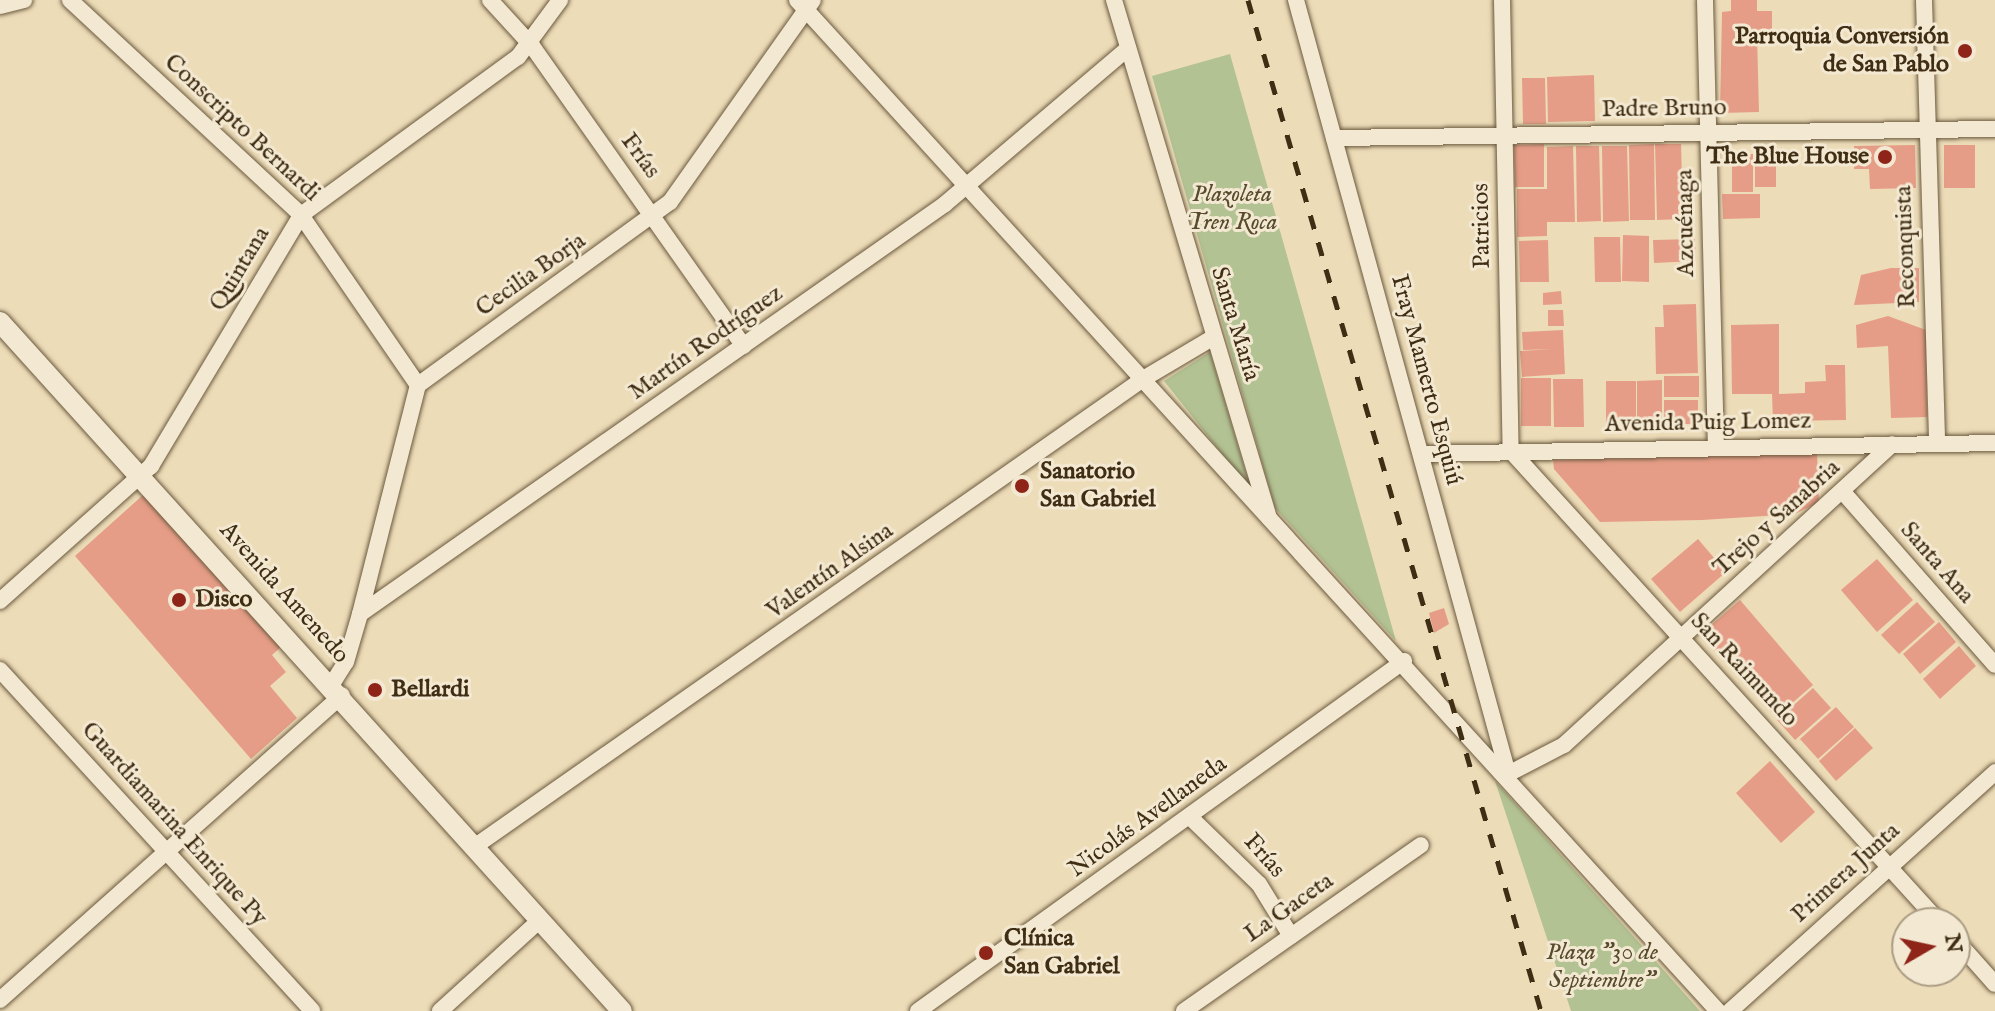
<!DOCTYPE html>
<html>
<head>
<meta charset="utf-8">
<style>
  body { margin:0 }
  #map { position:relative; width:1995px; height:1011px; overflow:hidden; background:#eddcb8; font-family:"IM FELL English",serif }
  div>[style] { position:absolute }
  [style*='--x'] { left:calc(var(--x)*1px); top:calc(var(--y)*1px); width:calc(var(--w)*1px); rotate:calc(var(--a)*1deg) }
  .green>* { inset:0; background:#b3c293 }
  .building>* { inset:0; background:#e69d87 }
  .roads { filter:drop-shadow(0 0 2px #6a593d) drop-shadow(0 0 2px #6a593d) }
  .minor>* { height:16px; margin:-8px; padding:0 8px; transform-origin:8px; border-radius:8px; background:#f3e8d1 }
  .tertiary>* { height:20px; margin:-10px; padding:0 10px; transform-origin:10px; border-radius:10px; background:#f3e8d1 }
  .rail>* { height:5px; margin-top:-2.5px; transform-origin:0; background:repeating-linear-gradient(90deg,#3f2d14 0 14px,transparent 0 28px) }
  .dots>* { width:22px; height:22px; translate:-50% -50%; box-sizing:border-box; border:4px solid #f3e8d1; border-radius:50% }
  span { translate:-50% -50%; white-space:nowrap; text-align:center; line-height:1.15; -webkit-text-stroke:6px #f3e8d1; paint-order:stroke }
  .poi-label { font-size:24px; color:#3f2d14; font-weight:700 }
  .right { translate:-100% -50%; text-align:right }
  .left { translate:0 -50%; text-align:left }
  .street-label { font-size:24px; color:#3f2d14 }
  .park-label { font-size:24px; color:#564b2d; font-style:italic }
  .north { position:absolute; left:1891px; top:907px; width:80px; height:80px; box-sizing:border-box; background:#f3e8d1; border:2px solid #ab9d85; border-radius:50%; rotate:81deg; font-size:22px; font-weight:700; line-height:32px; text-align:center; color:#3f2d14 }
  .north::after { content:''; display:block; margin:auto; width:28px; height:36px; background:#8f2418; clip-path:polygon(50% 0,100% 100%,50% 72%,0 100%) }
</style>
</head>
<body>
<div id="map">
  <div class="green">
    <i style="clip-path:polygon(1230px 54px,1396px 641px,1275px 508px,1152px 76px)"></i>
    <i style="clip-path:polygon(1210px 352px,1251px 490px,1164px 381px)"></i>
    <i style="clip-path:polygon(1495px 781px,1700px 1011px,1571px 1011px)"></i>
  </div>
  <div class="building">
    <i style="clip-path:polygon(1731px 0,1757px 0,1757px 11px,1772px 11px,1772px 34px,1757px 34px,1759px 112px,1720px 113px,1722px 12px,1731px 11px)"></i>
    <i style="clip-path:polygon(1594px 75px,1595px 121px,1548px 122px,1547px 77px)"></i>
    <i style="clip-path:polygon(1522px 78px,1545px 78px,1546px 124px,1523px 124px)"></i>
    <i style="clip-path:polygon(1544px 144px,1544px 187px,1515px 187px,1514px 145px)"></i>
    <i style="clip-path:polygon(1654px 144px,1655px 220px,1630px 220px,1629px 145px)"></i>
    <i style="clip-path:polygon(1655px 144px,1681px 144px,1683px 219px,1657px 220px)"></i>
    <i style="clip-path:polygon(1915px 145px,1916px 188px,1870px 189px,1869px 169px,1854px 169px,1854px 146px)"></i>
    <i style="clip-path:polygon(1944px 145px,1975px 145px,1975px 188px,1944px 188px)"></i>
    <i style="clip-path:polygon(1573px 146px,1575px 222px,1547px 222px,1547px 236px,1517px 237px,1517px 189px,1547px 189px,1547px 147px)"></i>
    <i style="clip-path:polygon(1576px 146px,1599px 146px,1601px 221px,1577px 222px)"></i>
    <i style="clip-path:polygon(1602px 146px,1627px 146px,1629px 221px,1603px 222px)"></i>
    <i style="clip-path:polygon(1755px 149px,1776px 149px,1776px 187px,1755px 187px)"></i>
    <i style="clip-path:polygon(1732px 154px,1753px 154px,1753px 192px,1732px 192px)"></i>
    <i style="clip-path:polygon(1722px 194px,1760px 194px,1760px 218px,1723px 219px)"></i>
    <i style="clip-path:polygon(1623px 235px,1649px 236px,1649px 282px,1622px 281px)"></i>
    <i style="clip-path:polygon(1594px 237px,1620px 237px,1621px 282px,1595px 282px)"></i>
    <i style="clip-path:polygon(1695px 239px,1696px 261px,1654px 263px,1653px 240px)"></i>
    <i style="clip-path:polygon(1548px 240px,1549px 282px,1520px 282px,1519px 241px)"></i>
    <i style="clip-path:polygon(1891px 268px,1919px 268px,1919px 302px,1854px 305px,1861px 275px)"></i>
    <i style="clip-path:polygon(1561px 291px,1562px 304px,1543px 305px,1543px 293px)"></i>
    <i style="clip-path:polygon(1696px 304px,1698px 373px,1656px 374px,1655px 327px,1664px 327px,1663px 305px)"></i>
    <i style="clip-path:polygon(1548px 310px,1563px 310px,1564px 326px,1548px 326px)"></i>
    <i style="clip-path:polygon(1888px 316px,1926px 330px,1927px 417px,1891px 418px,1888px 346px,1857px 348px,1856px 325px)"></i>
    <i style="clip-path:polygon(1779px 324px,1779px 394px,1805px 393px,1805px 382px,1826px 381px,1825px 365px,1845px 365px,1846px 420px,1773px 421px,1772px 394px,1732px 394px,1731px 325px)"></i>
    <i style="clip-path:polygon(1563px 330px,1565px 374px,1522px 377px,1520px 351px,1553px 349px,1523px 350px,1522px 332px)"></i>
    <i style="clip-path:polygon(1664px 376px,1699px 376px,1699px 397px,1664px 397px)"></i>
    <i style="clip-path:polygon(1521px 378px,1551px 378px,1551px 426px,1521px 426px)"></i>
    <i style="clip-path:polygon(1553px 379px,1583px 379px,1584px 427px,1554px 427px)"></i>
    <i style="clip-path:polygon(1662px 380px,1662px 428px,1637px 428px,1637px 381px)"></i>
    <i style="clip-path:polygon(1606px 381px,1636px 381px,1636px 429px,1606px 429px)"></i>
    <i style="clip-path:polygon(1664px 400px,1698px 400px,1698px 424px,1664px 424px)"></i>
    <i style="clip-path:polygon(1817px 454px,1819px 502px,1795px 514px,1702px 520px,1600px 522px,1554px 469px,1553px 460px)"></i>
    <i style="clip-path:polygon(143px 495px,284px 644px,272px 655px,286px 672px,270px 686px,297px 718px,251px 759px,75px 556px)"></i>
    <i style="clip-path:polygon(1698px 539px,1726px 572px,1680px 612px,1651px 579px)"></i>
    <i style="clip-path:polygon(1877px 559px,1913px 600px,1877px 632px,1841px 590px)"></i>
    <i style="clip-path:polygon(1740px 600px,1813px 685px,1776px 717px,1702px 633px)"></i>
    <i style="clip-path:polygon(1917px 602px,1935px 622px,1899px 654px,1881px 635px)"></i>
    <i style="clip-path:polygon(1444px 608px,1449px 624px,1434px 633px,1429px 613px)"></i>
    <i style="clip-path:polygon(1939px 622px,1956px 642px,1920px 674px,1903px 654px)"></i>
    <i style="clip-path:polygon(1959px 646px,1976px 666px,1940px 699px,1923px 679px)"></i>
    <i style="clip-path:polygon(1813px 688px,1831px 708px,1795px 740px,1777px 720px)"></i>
    <i style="clip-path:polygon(1836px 707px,1854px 727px,1818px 759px,1800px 739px)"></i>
    <i style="clip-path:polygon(1855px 728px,1873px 748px,1836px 781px,1819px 761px)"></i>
    <i style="clip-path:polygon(1770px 761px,1815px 812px,1781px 843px,1736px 793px)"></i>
  </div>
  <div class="roads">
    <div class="minor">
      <i style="--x:70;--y:0;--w:316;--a:42.9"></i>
      <i style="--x:301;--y:215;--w:206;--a:55.5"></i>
      <i style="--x:490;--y:0;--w:62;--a:47.6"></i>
      <i style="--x:532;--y:46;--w:367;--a:54.8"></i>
      <i style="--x:797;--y:0;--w:1368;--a:47.67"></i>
      <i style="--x:1114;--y:0;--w:541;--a:73.34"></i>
      <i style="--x:1296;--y:0;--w:803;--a:74.68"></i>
      <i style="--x:1508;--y:774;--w:63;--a:-27.4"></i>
      <i style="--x:1564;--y:745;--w:445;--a:-42.5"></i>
      <i style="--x:1502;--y:0;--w:451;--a:88.9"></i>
      <i style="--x:1511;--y:451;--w:638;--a:47.73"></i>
      <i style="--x:1705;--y:0;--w:445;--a:88.6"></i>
      <i style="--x:1924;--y:0;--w:443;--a:88.3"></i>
      <i style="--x:0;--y:6;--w:25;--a:-14"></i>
      <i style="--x:1334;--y:138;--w:661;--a:-0.78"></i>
      <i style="--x:1422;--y:454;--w:573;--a:-1.1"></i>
      <i style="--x:1843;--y:492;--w:230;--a:48.7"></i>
      <i style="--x:0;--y:601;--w:203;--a:-41.8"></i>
      <i style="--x:151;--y:466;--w:292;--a:-59.1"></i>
      <i style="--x:301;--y:215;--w:268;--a:-36.1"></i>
      <i style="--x:518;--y:57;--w:71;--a:-53.6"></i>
      <i style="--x:360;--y:614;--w:236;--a:-75.8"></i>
      <i style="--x:418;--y:385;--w:311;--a:-36"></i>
      <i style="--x:670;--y:202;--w:247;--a:-54.7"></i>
      <i style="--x:0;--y:670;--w:462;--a:47.5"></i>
      <i style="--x:332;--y:684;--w:26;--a:-58"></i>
      <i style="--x:346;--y:662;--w:50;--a:-73.7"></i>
      <i style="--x:360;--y:614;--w:714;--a:-35.02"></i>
      <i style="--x:945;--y:204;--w:240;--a:-40.4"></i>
      <i style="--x:1190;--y:817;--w:96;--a:44.2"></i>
      <i style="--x:1259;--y:884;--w:61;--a:58.4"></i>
      <i style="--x:474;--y:847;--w:816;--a:-34.97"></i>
      <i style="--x:1143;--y:379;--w:82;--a:-30.6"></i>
      <i style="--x:1955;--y:939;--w:60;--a:48.4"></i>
      <i style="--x:0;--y:1000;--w:458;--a:-41.7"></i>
      <i style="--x:440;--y:1011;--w:135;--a:-42.3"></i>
      <i style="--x:918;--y:1011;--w:599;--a:-35.76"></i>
      <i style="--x:1184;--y:1011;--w:289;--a:-35"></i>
      <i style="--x:1730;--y:1011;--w:357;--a:-42"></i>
    </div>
    <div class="tertiary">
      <i style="--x:0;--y:322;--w:928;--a:47.93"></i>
    </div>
  </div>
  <div class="rail">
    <i style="--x:1248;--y:0;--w:1053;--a:73.84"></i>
  </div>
  <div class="dots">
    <i style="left:1965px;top:51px;background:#8f2418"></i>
    <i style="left:1885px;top:157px;background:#8f2418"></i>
    <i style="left:1022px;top:486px;background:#8f2418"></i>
    <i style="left:179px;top:600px;background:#8f2418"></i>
    <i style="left:375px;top:690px;background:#8f2418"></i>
    <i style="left:986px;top:953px;background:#8f2418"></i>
  </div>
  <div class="poi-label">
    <span class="right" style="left:1949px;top:51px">Parroquia Conversión<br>de San Pablo</span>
    <span class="right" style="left:1869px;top:157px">The Blue House</span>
    <span class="left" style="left:1040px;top:486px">Sanatorio<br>San Gabriel</span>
    <span class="left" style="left:195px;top:600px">Disco</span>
    <span class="left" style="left:391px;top:690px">Bellardi</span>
    <span class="left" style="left:1004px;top:953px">Clínica<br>San Gabriel</span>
  </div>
  <div class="street-label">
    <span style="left:1664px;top:109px;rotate:-1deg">Padre Bruno</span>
    <span style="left:242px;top:128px;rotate:43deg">Conscripto Bernardi</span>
    <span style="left:640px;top:156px;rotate:54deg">Frías</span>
    <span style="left:1686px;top:223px;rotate:-91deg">Azcuénaga</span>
    <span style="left:1482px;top:226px;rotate:-91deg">Patricios</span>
    <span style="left:1906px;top:247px;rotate:-92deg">Reconquista</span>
    <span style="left:240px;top:269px;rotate:-59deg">Quintana</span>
    <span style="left:531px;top:275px;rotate:-35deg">Cecilia Borja</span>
    <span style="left:1235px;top:324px;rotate:73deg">Santa María</span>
    <span style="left:706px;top:343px;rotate:-35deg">Martín Rodríguez</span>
    <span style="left:1426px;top:380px;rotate:75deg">Fray Mamerto Esquiú</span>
    <span style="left:1708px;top:423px;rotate:-1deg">Avenida Puig Lomez</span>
    <span style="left:1777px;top:518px;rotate:-42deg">Trejo y Sanabria</span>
    <span style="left:1937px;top:563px;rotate:49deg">Santa Ana</span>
    <span style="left:830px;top:571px;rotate:-35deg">Valentín Alsina</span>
    <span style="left:284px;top:593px;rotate:48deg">Avenida Amenedo</span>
    <span style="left:1744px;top:670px;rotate:47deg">San Raimundo</span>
    <span style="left:1148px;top:817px;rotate:-36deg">Nicolás Avellaneda</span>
    <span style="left:174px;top:824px;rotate:48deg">Guardiamarina Enrique Py</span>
    <span style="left:1264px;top:856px;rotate:49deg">Frías</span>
    <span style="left:1846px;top:873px;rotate:-42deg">Primera Junta</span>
    <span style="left:1289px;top:908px;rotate:-35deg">La Gaceta</span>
  </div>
  <div class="park-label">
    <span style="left:1232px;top:209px">Plazoleta<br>Tren Roca</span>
    <span style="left:1602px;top:967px">Plaza "30 de<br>Septiembre"</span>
  </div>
  <div class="north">N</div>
</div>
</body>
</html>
